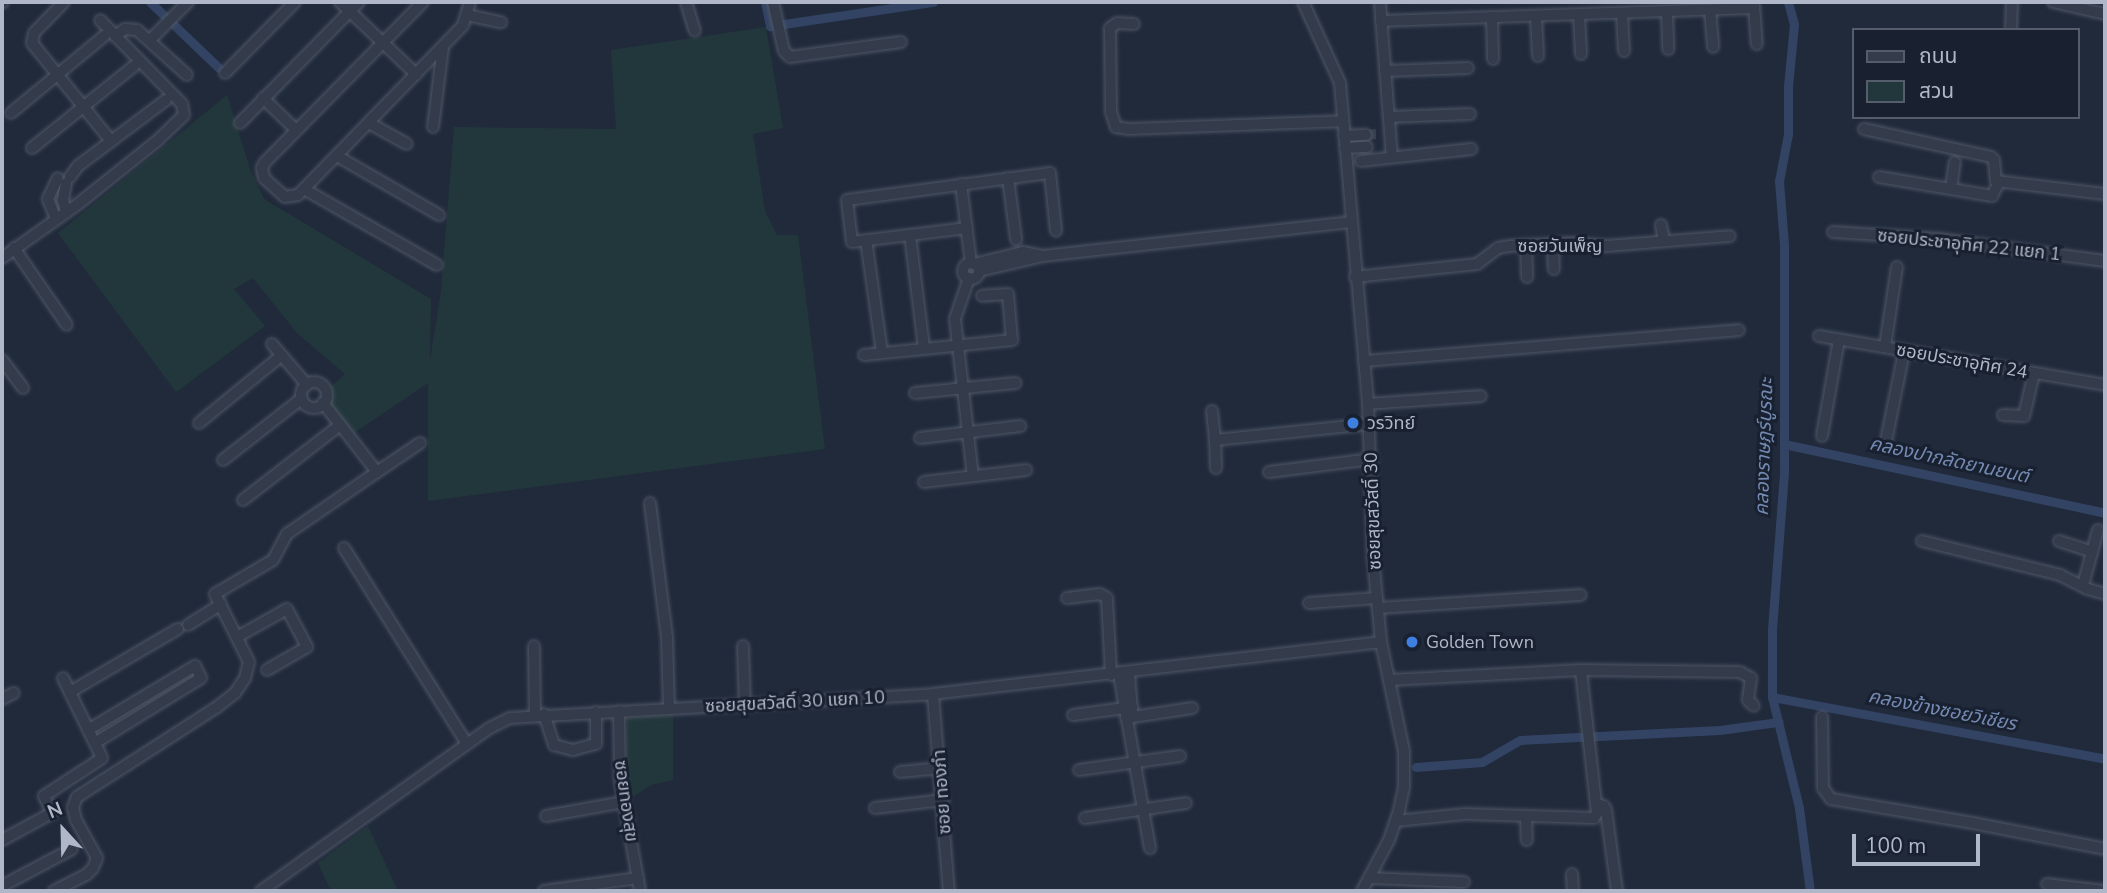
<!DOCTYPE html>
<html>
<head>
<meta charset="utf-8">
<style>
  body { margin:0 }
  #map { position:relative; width:2107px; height:893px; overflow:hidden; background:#202a3b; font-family:"Nunito Sans","Noto Sans Thai",sans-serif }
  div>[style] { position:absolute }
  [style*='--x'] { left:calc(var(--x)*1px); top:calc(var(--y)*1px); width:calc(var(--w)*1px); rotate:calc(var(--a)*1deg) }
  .green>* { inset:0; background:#22373c }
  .canal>* { height:9px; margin:-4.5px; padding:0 4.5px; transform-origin:4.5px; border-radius:4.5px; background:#324364 }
  .minor-tunnel>* { height:10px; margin-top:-5px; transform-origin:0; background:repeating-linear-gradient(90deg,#353f50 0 10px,transparent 0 15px) }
  .roads { filter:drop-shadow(0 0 2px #4f5766) drop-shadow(0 0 2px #4f5766) }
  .minor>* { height:10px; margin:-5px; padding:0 5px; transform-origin:5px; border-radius:5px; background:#343c4b }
  .minor>.ring { margin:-5px; padding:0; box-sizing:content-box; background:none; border:10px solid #343c4b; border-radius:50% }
  .dots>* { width:19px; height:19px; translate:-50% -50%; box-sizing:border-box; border:4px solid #192130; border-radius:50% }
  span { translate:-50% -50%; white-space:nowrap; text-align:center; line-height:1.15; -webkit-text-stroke:6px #192130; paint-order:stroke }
  .street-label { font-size:18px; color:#afb7c8 }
  .poi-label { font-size:18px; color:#afb7c8 }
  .left { translate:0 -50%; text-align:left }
  .water-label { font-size:19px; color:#748ab2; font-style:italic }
  .frame { position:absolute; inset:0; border:4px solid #afb7c8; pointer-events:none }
  .legend { position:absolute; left:1852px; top:28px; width:228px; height:91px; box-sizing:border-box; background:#192130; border:2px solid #555d6d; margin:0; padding:9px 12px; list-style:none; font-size:21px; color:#afb7c8 }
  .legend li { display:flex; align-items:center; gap:14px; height:35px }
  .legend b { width:35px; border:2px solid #555d6d }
  .north { position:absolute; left:28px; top:795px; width:70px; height:70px; -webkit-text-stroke:5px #192130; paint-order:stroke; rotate:338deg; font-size:19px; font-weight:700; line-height:28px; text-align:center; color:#afb7c8 }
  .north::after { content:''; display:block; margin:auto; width:24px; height:32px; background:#afb7c8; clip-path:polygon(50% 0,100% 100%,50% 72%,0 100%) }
  .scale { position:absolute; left:1852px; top:834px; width:128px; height:32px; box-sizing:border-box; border:4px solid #afb7c8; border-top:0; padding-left:9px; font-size:21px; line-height:24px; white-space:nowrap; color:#afb7c8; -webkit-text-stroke:5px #192130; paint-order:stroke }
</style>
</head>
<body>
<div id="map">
  <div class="green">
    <i style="clip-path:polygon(766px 27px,783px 128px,753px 134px,765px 211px,777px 235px,798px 235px,825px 449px,428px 501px,428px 383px,351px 435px,327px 404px,327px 390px,345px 374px,297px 333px,253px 278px,234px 289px,265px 326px,176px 392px,58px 233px,227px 95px,250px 169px,264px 199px,431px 299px,430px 360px,441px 291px,454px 127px,616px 129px,611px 50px)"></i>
    <i style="clip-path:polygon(673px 714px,673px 780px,651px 785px,631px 798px,626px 786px,627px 718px)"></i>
    <i style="clip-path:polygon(368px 826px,398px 891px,331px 891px,318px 863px)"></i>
  </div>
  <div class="canal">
    <i style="--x:150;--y:2;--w:95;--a:43.7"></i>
    <i style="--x:765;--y:2;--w:25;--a:78"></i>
    <i style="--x:770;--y:26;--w:165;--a:-8.4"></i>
    <i style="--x:1788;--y:2;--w:23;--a:75"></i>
    <i style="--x:1794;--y:24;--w:62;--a:95.5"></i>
    <i style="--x:1788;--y:86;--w:48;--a:90"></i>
    <i style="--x:1788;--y:134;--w:48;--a:100.8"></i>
    <i style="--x:1779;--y:181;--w:64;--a:85.5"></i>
    <i style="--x:1784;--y:245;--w:228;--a:90"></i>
    <i style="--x:1784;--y:473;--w:157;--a:94.4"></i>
    <i style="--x:1772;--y:630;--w:67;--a:90"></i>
    <i style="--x:1772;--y:697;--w:114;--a:76.3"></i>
    <i style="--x:1799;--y:808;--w:84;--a:82.5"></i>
    <i style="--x:1784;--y:444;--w:328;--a:12.1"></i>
    <i style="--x:1772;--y:697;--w:339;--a:10.5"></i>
    <i style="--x:1416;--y:767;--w:66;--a:-4.3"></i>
    <i style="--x:1482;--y:762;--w:44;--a:-30.1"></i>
    <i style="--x:1520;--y:740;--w:200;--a:-2.9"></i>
    <i style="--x:1720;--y:730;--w:59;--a:-7.9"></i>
  </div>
  <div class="minor-tunnel">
    <i style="--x:1366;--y:135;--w:12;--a:-5"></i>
  </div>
  <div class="roads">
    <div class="minor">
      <i style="--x:64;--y:2;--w:43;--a:134.1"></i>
      <i style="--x:34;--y:33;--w:10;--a:101"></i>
      <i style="--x:32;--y:43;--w:126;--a:51.1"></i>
      <i style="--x:340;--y:2;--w:105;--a:43.5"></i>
      <i style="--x:423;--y:2;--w:225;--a:134.6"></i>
      <i style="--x:265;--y:162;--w:7;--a:117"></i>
      <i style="--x:262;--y:168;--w:10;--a:79"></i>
      <i style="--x:264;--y:178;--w:28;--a:42"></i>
      <i style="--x:285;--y:197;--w:13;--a:-9"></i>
      <i style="--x:298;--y:195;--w:208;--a:-45.8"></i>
      <i style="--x:443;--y:46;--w:29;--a:-46"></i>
      <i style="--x:463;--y:25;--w:24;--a:-73"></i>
      <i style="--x:686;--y:2;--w:30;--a:73"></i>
      <i style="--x:773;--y:2;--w:50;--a:77.3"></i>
      <i style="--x:784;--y:51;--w:8;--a:45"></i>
      <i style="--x:790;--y:57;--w:112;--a:-7.7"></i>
      <i style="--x:1303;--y:2;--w:89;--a:65.4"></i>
      <i style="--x:1340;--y:83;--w:322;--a:85"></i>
      <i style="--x:1368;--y:404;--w:153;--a:88.1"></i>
      <i style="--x:1373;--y:557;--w:85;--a:84.6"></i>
      <i style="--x:1381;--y:642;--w:111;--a:78.1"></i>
      <i style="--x:1404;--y:751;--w:36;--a:90"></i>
      <i style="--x:1404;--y:787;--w:25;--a:102"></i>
      <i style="--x:1399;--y:811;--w:31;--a:109"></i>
      <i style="--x:1389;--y:840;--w:58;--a:117.9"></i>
      <i style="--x:1380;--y:2;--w:155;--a:85.6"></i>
      <i style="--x:2053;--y:2;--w:53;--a:13"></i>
      <i style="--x:2;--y:3;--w:1;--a:-45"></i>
      <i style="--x:1754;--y:5;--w:39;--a:86"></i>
      <i style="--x:1710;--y:10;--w:37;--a:85"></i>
      <i style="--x:1667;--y:12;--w:37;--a:88"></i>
      <i style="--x:1622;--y:13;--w:38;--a:87"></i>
      <i style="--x:467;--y:15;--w:35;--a:12"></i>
      <i style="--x:1579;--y:15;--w:39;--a:87"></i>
      <i style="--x:1536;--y:16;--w:40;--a:87.1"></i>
      <i style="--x:1492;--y:17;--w:42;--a:88.6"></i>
      <i style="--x:1381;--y:21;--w:373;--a:-2"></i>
      <i style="--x:1134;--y:24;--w:17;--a:-177"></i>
      <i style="--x:1117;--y:23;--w:9;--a:144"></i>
      <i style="--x:1110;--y:28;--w:84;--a:89.3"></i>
      <i style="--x:1111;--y:112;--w:16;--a:72"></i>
      <i style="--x:1116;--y:127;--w:13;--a:9"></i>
      <i style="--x:1129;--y:129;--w:214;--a:-2.1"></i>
      <i style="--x:2011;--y:30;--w:28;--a:-88"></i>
      <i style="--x:115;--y:36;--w:12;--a:-35"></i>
      <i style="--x:125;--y:29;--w:12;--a:5"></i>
      <i style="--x:137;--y:30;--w:67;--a:42"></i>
      <i style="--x:150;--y:40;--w:54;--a:-45"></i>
      <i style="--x:1385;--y:71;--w:83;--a:-2.1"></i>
      <i style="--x:225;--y:73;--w:100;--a:-45.4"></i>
      <i style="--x:263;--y:98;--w:46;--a:44.1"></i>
      <i style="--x:11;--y:113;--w:121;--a:-39.6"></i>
      <i style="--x:1389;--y:117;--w:81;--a:-2.1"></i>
      <i style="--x:240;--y:123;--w:170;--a:-45.5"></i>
      <i style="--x:369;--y:123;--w:43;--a:28.9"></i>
      <i style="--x:433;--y:127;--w:81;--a:-82.9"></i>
      <i style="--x:1864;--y:129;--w:130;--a:12.4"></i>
      <i style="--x:1991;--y:157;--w:4;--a:45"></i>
      <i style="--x:1994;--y:160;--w:21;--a:85"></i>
      <i style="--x:1996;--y:181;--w:110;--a:6.8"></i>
      <i style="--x:1344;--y:136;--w:22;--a:-3"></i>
      <i style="--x:32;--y:148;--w:131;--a:-38.8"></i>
      <i style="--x:1345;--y:148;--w:22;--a:-3"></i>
      <i style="--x:337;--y:156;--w:118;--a:30"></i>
      <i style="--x:1361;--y:161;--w:111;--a:-6.2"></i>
      <i style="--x:70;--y:177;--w:14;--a:-54"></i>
      <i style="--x:78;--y:166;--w:110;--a:-36.9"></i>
      <i style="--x:1879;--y:177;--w:115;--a:9.5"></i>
      <i style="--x:1992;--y:196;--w:16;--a:-63"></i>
      <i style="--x:1008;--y:178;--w:62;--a:82.5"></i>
      <i style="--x:961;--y:184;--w:80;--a:82.8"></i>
      <i style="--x:304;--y:189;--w:153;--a:29.7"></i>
      <i style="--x:1951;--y:189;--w:27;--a:-82"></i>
      <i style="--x:66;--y:212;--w:12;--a:-104"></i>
      <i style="--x:63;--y:200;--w:17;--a:-80"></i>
      <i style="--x:56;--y:219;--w:22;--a:-112"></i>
      <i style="--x:48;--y:199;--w:23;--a:-65"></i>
      <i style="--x:1661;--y:225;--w:16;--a:79"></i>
      <i style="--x:967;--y:228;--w:116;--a:173.1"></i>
      <i style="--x:852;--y:242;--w:42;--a:-96.8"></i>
      <i style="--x:847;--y:200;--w:205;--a:-7.6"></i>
      <i style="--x:1050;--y:173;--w:58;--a:84.1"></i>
      <i style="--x:1833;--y:232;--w:107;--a:3.7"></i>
      <i style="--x:1940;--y:239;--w:166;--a:7.6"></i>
      <i style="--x:910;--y:235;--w:114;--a:82.9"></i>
      <i style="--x:866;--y:240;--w:114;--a:81.9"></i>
      <i style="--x:1553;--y:244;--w:25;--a:88"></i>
      <i style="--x:1526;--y:245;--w:32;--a:88"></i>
      <i style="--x:14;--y:248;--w:93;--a:55.5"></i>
      <i style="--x:2;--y:258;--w:93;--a:-35.4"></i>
      <i style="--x:78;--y:204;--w:101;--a:-38.6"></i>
      <i style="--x:157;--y:141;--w:37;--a:-44"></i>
      <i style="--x:184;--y:115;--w:11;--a:-100"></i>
      <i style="--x:182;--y:104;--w:117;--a:-134.3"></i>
      <i class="ring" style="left:963px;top:263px;width:6px;height:6px"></i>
      <i style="--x:974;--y:264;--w:50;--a:-13.8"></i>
      <i style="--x:1023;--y:252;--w:20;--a:11"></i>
      <i style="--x:979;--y:271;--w:66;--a:-13.2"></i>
      <i style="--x:1043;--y:256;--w:310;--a:-6.3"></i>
      <i style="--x:1355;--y:277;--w:123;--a:-6.1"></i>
      <i style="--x:1477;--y:264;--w:26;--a:-37"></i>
      <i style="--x:1498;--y:248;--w:11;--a:-10"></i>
      <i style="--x:1509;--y:246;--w:63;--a:-2.7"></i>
      <i style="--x:1572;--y:243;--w:35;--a:5"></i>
      <i style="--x:1607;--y:246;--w:123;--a:-4.6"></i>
      <i style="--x:969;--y:278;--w:43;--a:108.9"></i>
      <i style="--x:955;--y:319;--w:158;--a:83.5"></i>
      <i style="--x:1819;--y:336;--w:290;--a:9.7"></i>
      <i style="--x:272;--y:344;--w:54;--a:49.5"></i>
      <i style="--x:1885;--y:347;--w:81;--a:-81.5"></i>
      <i style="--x:864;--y:355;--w:149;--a:-5.8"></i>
      <i style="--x:1012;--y:340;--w:46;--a:-95"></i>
      <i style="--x:1008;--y:294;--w:26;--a:176"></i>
      <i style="--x:2;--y:360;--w:35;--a:53"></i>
      <i style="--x:1364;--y:361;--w:376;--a:-4.7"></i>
      <i class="ring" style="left:301px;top:382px;width:16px;height:16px"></i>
      <i style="--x:915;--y:393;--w:101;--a:-5.7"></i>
      <i style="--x:1368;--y:404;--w:113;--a:-4"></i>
      <i style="--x:1212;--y:411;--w:29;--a:84"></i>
      <i style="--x:2003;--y:415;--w:21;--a:3"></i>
      <i style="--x:2024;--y:416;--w:44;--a:-76.9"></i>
      <i style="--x:199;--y:423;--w:106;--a:-39.3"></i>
      <i style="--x:1822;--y:436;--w:97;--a:-80"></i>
      <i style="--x:920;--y:438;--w:101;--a:-6.8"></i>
      <i style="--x:1885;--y:446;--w:96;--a:-78.6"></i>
      <i style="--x:223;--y:460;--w:99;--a:-38"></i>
      <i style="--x:1216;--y:468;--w:28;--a:-92"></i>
      <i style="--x:1215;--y:440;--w:155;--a:-5.9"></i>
      <i style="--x:377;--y:472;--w:52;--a:-34"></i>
      <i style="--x:1269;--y:472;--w:104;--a:-7.2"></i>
      <i style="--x:924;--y:482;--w:103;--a:-6.7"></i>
      <i style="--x:243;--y:500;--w:123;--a:-37.7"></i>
      <i style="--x:650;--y:503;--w:135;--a:82.8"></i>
      <i style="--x:667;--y:637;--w:71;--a:88.4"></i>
      <i style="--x:1922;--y:541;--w:142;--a:13.8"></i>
      <i style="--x:2060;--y:575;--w:31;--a:27"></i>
      <i style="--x:2088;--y:589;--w:18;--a:16"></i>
      <i style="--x:2059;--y:541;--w:35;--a:18"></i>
      <i style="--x:344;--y:548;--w:231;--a:57.9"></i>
      <i style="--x:2083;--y:585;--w:57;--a:-74.7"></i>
      <i style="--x:1067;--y:598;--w:33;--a:-7"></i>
      <i style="--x:1100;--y:594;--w:8;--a:30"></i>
      <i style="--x:1107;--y:598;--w:77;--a:87"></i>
      <i style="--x:1309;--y:603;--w:68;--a:-4.2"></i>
      <i style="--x:1378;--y:608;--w:203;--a:-3.7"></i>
      <i style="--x:188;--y:625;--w:39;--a:-32"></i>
      <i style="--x:237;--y:637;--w:57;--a:-29.2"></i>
      <i style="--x:287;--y:609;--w:43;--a:62.2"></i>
      <i style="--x:307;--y:647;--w:46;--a:150.1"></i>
      <i style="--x:534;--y:646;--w:69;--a:89.2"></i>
      <i style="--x:743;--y:646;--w:59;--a:88.1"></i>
      <i style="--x:1129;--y:673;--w:40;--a:85.7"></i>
      <i style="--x:1119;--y:674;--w:177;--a:79.9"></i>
      <i style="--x:1389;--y:680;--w:192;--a:-3"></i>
      <i style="--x:1581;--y:670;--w:159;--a:0.7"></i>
      <i style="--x:1740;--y:672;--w:13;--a:29"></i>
      <i style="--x:1751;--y:678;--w:22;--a:98"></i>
      <i style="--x:1748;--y:700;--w:8;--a:45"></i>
      <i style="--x:70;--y:692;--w:125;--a:-30.3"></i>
      <i style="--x:933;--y:694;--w:198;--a:85.4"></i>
      <i style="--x:2;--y:699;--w:13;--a:-27"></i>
      <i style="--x:619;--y:711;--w:67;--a:89.1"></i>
      <i style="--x:620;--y:778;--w:115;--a:80"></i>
      <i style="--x:544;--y:714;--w:33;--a:72"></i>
      <i style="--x:554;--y:745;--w:20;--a:15"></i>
      <i style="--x:573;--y:750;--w:24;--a:-15"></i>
      <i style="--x:596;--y:744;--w:32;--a:-90"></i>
      <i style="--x:1073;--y:715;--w:60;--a:-7.7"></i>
      <i style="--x:1822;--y:717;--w:71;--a:89.2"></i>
      <i style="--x:1823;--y:788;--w:14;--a:54"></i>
      <i style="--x:1831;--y:799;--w:144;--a:9.6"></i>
      <i style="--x:1973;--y:823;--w:135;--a:11.1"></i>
      <i style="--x:1126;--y:718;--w:67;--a:-8.6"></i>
      <i style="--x:88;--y:730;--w:125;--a:-30.9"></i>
      <i style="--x:195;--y:666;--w:13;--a:63"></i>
      <i style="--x:201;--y:678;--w:124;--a:148.5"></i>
      <i style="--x:1079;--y:770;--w:102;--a:-7.9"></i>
      <i style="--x:900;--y:772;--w:41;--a:-5.6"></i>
      <i style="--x:1596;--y:804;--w:8;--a:14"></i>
      <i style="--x:1604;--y:806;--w:4;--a:63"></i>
      <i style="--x:1606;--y:810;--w:82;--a:82.3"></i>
      <i style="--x:875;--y:808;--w:69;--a:-6.6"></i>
      <i style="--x:546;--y:816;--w:79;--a:-10.2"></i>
      <i style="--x:1526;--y:817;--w:23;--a:88"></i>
      <i style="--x:1085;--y:818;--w:102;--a:-8.4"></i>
      <i style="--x:1396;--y:821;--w:69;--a:-5.8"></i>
      <i style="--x:1465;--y:814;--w:129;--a:1.8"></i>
      <i style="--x:1594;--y:818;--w:6;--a:-59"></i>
      <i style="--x:1597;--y:813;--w:144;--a:-96.4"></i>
      <i style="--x:2;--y:840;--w:57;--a:-28.4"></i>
      <i style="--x:52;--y:813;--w:19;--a:-115"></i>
      <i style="--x:44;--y:796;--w:69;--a:-33.2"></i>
      <i style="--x:102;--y:758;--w:89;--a:-116"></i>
      <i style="--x:1572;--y:874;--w:17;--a:87"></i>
      <i style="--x:1369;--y:878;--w:95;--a:2.4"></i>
      <i style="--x:2047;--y:884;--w:57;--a:7"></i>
      <i style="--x:2;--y:886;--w:79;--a:-27.9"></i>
      <i style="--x:54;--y:891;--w:37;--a:-27"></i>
      <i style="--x:87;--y:874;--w:8;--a:-45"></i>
      <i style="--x:93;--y:868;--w:11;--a:-68"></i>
      <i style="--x:97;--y:858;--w:43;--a:-118.9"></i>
      <i style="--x:76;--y:820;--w:13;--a:-103"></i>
      <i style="--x:73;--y:807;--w:11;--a:-68"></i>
      <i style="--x:77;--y:797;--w:166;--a:-32.7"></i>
      <i style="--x:217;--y:707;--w:23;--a:-38"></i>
      <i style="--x:235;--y:693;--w:18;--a:-56"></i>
      <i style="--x:245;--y:678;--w:16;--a:-76"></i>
      <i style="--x:249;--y:662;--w:76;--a:-116.6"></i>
      <i style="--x:215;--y:594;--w:67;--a:-30.4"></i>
      <i style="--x:273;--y:560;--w:30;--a:-62"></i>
      <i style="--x:287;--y:534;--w:109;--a:-34.6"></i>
      <i style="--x:377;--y:472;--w:88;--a:-128"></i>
      <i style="--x:261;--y:891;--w:279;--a:-35.5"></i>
      <i style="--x:488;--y:729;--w:25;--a:-27"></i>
      <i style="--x:510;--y:718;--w:424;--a:-3.2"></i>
      <i style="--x:933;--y:694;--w:451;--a:-6.6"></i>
      <i style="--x:544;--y:891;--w:95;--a:-7.9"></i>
    </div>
  </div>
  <div class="dots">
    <i style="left:1353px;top:423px;background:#3f7fe0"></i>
    <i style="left:1412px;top:642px;background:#3f7fe0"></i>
  </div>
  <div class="street-label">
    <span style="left:1969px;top:245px;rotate:6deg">ซอยประชาอุทิศ 22 แยก 1</span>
    <span style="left:1560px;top:246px">ซอยวันเพ็ญ</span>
    <span style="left:1962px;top:361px;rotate:10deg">ซอยประชาอุทิศ 24</span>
    <span style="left:1373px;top:511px;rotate:-92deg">ซอยสุขสวัสดิ์ 30</span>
    <span style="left:795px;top:702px;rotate:-3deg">ซอยสุขสวัสดิ์ 30 แยก 10</span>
    <span style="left:942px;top:792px;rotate:-94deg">ซอย ทองภํา</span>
    <span style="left:626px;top:801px;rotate:82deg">ซอยทองสุข</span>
  </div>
  <div class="poi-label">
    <span class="left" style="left:1367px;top:423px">วรวิทย์</span>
    <span class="left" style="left:1426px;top:642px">Golden Town</span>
  </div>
  <div class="water-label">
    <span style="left:1765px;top:447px;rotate:-88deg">คลองราษฎร์บูรณะ</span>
    <span style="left:1949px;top:461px;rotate:12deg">คลองปากลัดยานยนต์</span>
    <span style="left:1942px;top:711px;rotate:11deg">คลองข้างซอยวิเชียร</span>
  </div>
  <div class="frame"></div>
  <ul class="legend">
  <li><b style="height:9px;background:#343c4b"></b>ถนน</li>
  <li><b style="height:19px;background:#22373c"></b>สวน</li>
  </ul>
  <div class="north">N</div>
  <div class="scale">100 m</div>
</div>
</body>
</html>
